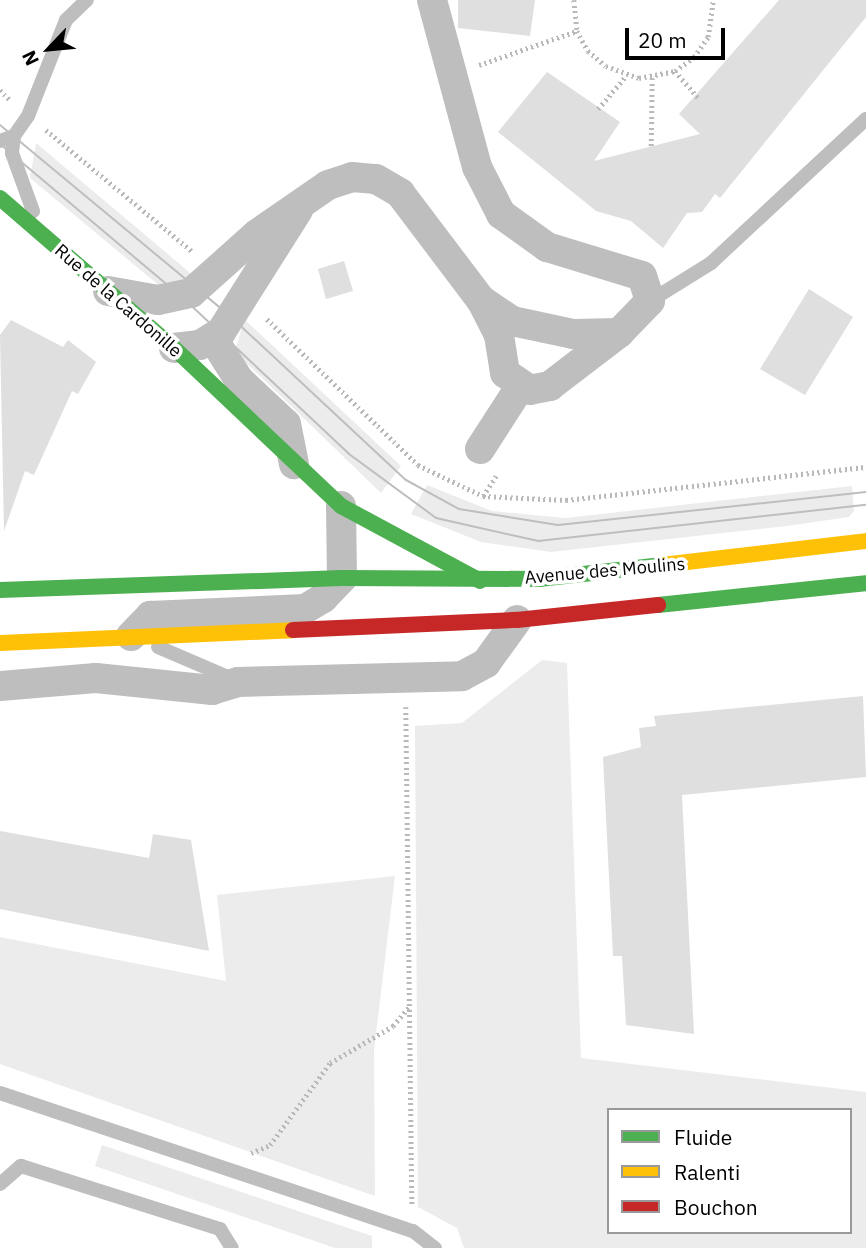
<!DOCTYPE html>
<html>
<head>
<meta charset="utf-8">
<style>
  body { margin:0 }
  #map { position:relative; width:866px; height:1248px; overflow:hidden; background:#fff; font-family:"IBM Plex Sans",sans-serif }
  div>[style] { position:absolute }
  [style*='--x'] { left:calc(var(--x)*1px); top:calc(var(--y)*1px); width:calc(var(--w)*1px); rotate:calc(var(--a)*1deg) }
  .green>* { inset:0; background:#ececec }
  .building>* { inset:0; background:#dfdfdf }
  .path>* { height:4.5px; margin-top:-2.25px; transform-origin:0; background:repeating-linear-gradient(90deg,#b9b9b9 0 2px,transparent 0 5.5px) }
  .lane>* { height:14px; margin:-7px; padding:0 7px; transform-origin:7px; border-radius:7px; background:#bebebe }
  .street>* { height:30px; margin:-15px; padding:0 15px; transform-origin:15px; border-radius:15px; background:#bebebe }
  .fast>* { height:16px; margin:-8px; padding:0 8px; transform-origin:8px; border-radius:8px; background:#4caf50 }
  .slow>* { height:16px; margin:-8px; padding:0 8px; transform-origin:8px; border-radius:8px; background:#ffc107 }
  .jam>* { height:16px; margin:-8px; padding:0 8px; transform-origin:8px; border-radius:8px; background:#c62828 }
  .tram>* { height:2px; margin:-1px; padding:0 1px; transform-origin:1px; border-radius:1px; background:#bebebe }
  span { translate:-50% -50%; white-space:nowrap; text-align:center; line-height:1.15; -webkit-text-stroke:7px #fff; paint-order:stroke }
  .street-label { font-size:18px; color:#000 }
  .legend { position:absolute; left:607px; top:1108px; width:245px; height:126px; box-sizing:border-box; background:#fff; border:2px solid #999; margin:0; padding:9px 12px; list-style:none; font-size:21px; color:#000 }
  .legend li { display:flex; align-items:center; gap:14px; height:35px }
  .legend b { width:35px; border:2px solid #999 }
  .north { position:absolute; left:14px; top:14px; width:70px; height:70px; -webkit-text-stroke:5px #fff; paint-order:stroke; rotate:244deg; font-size:19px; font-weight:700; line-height:28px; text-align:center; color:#000 }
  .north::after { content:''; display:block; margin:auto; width:24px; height:32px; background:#000; clip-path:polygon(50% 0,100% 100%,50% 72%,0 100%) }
  .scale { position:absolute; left:625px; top:28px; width:100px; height:32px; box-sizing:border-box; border:4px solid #000; border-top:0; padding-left:9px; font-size:21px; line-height:24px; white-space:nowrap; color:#000; -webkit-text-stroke:5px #fff; paint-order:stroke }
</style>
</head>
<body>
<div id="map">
  <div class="green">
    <i style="clip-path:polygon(36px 143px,195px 277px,162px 288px,30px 178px)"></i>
    <i style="clip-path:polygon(244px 319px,401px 466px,381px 493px,235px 352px)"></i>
    <i style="clip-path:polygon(427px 485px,492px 511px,565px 518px,852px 486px,854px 511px,849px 517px,787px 526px,551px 552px,481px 542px,411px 514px)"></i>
    <i style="clip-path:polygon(evenodd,542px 660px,567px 663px,581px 1058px,866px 1092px,866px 1248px,464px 1248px,457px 1228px,418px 1207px,415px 726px,462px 723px,542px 660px,609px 1110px,850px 1110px,850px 1232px,609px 1232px,609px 1110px)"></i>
    <i style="clip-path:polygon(395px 876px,374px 1050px,375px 1196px,0 1064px,0 937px,226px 981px,217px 895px)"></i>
    <i style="clip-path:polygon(102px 1145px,372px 1236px,372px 1248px,335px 1248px,95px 1166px)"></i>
  </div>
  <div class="building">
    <i style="clip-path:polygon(458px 0,535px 0,530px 36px,458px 28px)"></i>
    <i style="clip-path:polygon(779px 0,866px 0,866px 17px,720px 198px,715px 194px,702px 212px,687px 213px,663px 248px,631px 221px,596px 211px,498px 132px,547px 72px,620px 122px,594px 161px,700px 134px,679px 114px)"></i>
    <i style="clip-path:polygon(344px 261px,353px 291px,326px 299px,318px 269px)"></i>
    <i style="clip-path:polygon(809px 289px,853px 317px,805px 395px,760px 369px)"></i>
    <i style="clip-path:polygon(11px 320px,63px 347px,68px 340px,96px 362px,78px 394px,72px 391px,34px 475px,25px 471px,4px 531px,0 335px)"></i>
    <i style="clip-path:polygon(863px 696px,866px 777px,682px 795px,694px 1034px,626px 1025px,622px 956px,613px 956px,603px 757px,641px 747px,639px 728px,656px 726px,654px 716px)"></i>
    <i style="clip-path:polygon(0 831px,149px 858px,153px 834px,191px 840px,209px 951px,0 909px)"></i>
  </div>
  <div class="path">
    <i style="--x:574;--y:0;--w:31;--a:84"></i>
    <i style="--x:577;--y:31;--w:23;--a:61"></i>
    <i style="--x:588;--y:51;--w:23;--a:40"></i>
    <i style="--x:606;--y:66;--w:35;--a:20"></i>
    <i style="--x:639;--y:78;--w:37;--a:-11"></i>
    <i style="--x:675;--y:71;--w:24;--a:-36"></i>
    <i style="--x:694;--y:57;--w:24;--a:-55"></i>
    <i style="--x:708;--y:37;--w:37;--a:-82"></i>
    <i style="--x:479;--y:65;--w:104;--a:-19.1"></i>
    <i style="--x:675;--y:71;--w:37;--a:49"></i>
    <i style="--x:0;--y:90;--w:14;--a:45"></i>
    <i style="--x:598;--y:109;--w:43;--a:-49.7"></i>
    <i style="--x:46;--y:130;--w:191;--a:39.7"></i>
    <i style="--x:651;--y:146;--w:68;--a:-89.2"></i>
    <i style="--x:267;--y:319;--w:210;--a:44"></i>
    <i style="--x:418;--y:465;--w:72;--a:25.5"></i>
    <i style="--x:483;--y:496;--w:83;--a:2.8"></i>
    <i style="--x:566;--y:500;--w:302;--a:-6.3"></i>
    <i style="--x:483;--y:496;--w:24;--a:-57"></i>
    <i style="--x:406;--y:707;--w:498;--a:89.3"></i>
    <i style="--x:251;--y:1153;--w:21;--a:-23"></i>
    <i style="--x:270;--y:1145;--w:102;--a:-53.8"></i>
    <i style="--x:330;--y:1063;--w:73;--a:-30.4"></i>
    <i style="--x:393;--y:1026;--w:26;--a:-50"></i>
  </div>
  <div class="lane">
    <i style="--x:14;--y:136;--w:17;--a:97"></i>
    <i style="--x:12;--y:153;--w:62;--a:70.1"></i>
    <i style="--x:0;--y:141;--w:15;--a:-20"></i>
    <i style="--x:14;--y:136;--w:24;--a:-55"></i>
    <i style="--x:28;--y:116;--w:103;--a:-68.4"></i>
    <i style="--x:66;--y:20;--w:29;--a:-44"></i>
    <i style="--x:650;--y:301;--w:72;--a:-31.9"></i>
    <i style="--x:711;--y:263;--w:212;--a:-42.9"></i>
    <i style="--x:158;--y:647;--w:84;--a:23.2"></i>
    <i style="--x:0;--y:1093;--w:435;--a:18.5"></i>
    <i style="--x:413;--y:1231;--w:28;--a:38"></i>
    <i style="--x:0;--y:1184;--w:28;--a:-41"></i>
    <i style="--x:21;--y:1166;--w:209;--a:17.6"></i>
    <i style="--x:220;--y:1229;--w:22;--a:58"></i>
  </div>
  <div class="street">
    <i style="--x:432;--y:0;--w:173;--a:74.9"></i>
    <i style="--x:477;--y:167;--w:53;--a:62.9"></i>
    <i style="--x:501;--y:214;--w:57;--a:35.7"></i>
    <i style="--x:547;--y:247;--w:99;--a:17"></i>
    <i style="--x:642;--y:276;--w:26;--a:72"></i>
    <i style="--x:650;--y:301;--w:45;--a:134.1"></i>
    <i style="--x:108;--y:291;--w:51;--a:10.2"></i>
    <i style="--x:158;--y:300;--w:34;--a:-12"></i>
    <i style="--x:191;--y:293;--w:89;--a:-41.8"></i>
    <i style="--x:257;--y:234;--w:86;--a:-34.6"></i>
    <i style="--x:328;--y:185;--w:25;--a:-18"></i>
    <i style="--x:352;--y:177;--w:24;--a:5"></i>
    <i style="--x:376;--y:179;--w:28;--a:30"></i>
    <i style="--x:400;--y:193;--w:134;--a:52.9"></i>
    <i style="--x:481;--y:300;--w:37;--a:34"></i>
    <i style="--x:512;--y:321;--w:62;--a:12"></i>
    <i style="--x:573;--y:334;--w:46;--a:-1.2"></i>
    <i style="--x:619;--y:333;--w:87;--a:142.5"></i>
    <i style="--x:550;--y:386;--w:20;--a:169"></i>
    <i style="--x:530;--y:390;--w:30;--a:-146"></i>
    <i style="--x:505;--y:373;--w:38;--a:-99"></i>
    <i style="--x:499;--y:335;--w:39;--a:-117"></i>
    <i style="--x:214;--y:340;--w:47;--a:58"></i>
    <i style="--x:239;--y:380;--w:64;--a:43.1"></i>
    <i style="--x:286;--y:424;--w:41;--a:78.7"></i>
    <i style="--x:174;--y:348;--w:26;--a:-7"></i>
    <i style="--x:200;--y:345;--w:25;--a:-32"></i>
    <i style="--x:221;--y:332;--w:144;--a:-57.7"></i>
    <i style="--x:480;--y:449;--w:74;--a:-57.2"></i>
    <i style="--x:131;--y:636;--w:28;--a:-46"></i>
    <i style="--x:150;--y:616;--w:155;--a:-2.6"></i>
    <i style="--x:305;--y:609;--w:21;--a:-31"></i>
    <i style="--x:323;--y:598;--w:28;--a:-46"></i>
    <i style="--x:342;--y:578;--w:72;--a:-90.8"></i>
    <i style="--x:0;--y:686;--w:96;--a:-4.8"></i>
    <i style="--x:96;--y:678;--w:117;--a:5.9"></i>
    <i style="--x:212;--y:690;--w:27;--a:-17"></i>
    <i style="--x:238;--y:682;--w:224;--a:-1.5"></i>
    <i style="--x:462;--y:676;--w:27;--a:-28"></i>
    <i style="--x:486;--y:663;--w:53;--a:-54.2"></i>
  </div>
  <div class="fast">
    <i style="--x:0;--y:198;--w:230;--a:40.8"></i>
    <i style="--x:174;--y:348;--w:230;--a:43.4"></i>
    <i style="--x:341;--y:506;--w:158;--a:28.3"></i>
    <i style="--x:0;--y:590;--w:342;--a:-2"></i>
    <i style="--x:342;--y:578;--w:197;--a:0.3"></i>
    <i style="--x:539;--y:579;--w:124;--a:-6.5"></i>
    <i style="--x:658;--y:605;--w:209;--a:-6"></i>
  </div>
  <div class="slow">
    <i style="--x:662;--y:565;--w:205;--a:-6.7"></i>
    <i style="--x:0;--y:643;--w:293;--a:-2.5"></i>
  </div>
  <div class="jam">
    <i style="--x:293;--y:630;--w:224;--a:-2.6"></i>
    <i style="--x:517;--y:620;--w:142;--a:-6.1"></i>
  </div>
  <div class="tram">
    <i style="--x:0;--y:125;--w:300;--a:39.7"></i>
    <i style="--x:231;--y:317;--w:239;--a:43"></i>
    <i style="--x:406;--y:480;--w:60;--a:28.7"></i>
    <i style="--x:459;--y:509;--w:100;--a:9.2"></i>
    <i style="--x:558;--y:525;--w:310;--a:-6.1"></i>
    <i style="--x:0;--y:144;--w:238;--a:40.1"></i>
    <i style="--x:182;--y:297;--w:229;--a:43.2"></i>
    <i style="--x:349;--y:454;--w:108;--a:36.3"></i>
    <i style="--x:436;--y:518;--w:105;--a:12.7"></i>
    <i style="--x:538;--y:541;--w:330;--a:-6.3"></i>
  </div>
  <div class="street-label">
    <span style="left:118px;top:301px;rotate:41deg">Rue de la Cardonille</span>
    <span style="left:605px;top:571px;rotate:-5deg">Avenue des Moulins</span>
  </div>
  <ul class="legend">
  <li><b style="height:9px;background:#4caf50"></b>Fluide</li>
  <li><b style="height:9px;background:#ffc107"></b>Ralenti</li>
  <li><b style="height:9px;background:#c62828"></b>Bouchon</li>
  </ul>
  <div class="north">N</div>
  <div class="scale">20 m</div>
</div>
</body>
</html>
